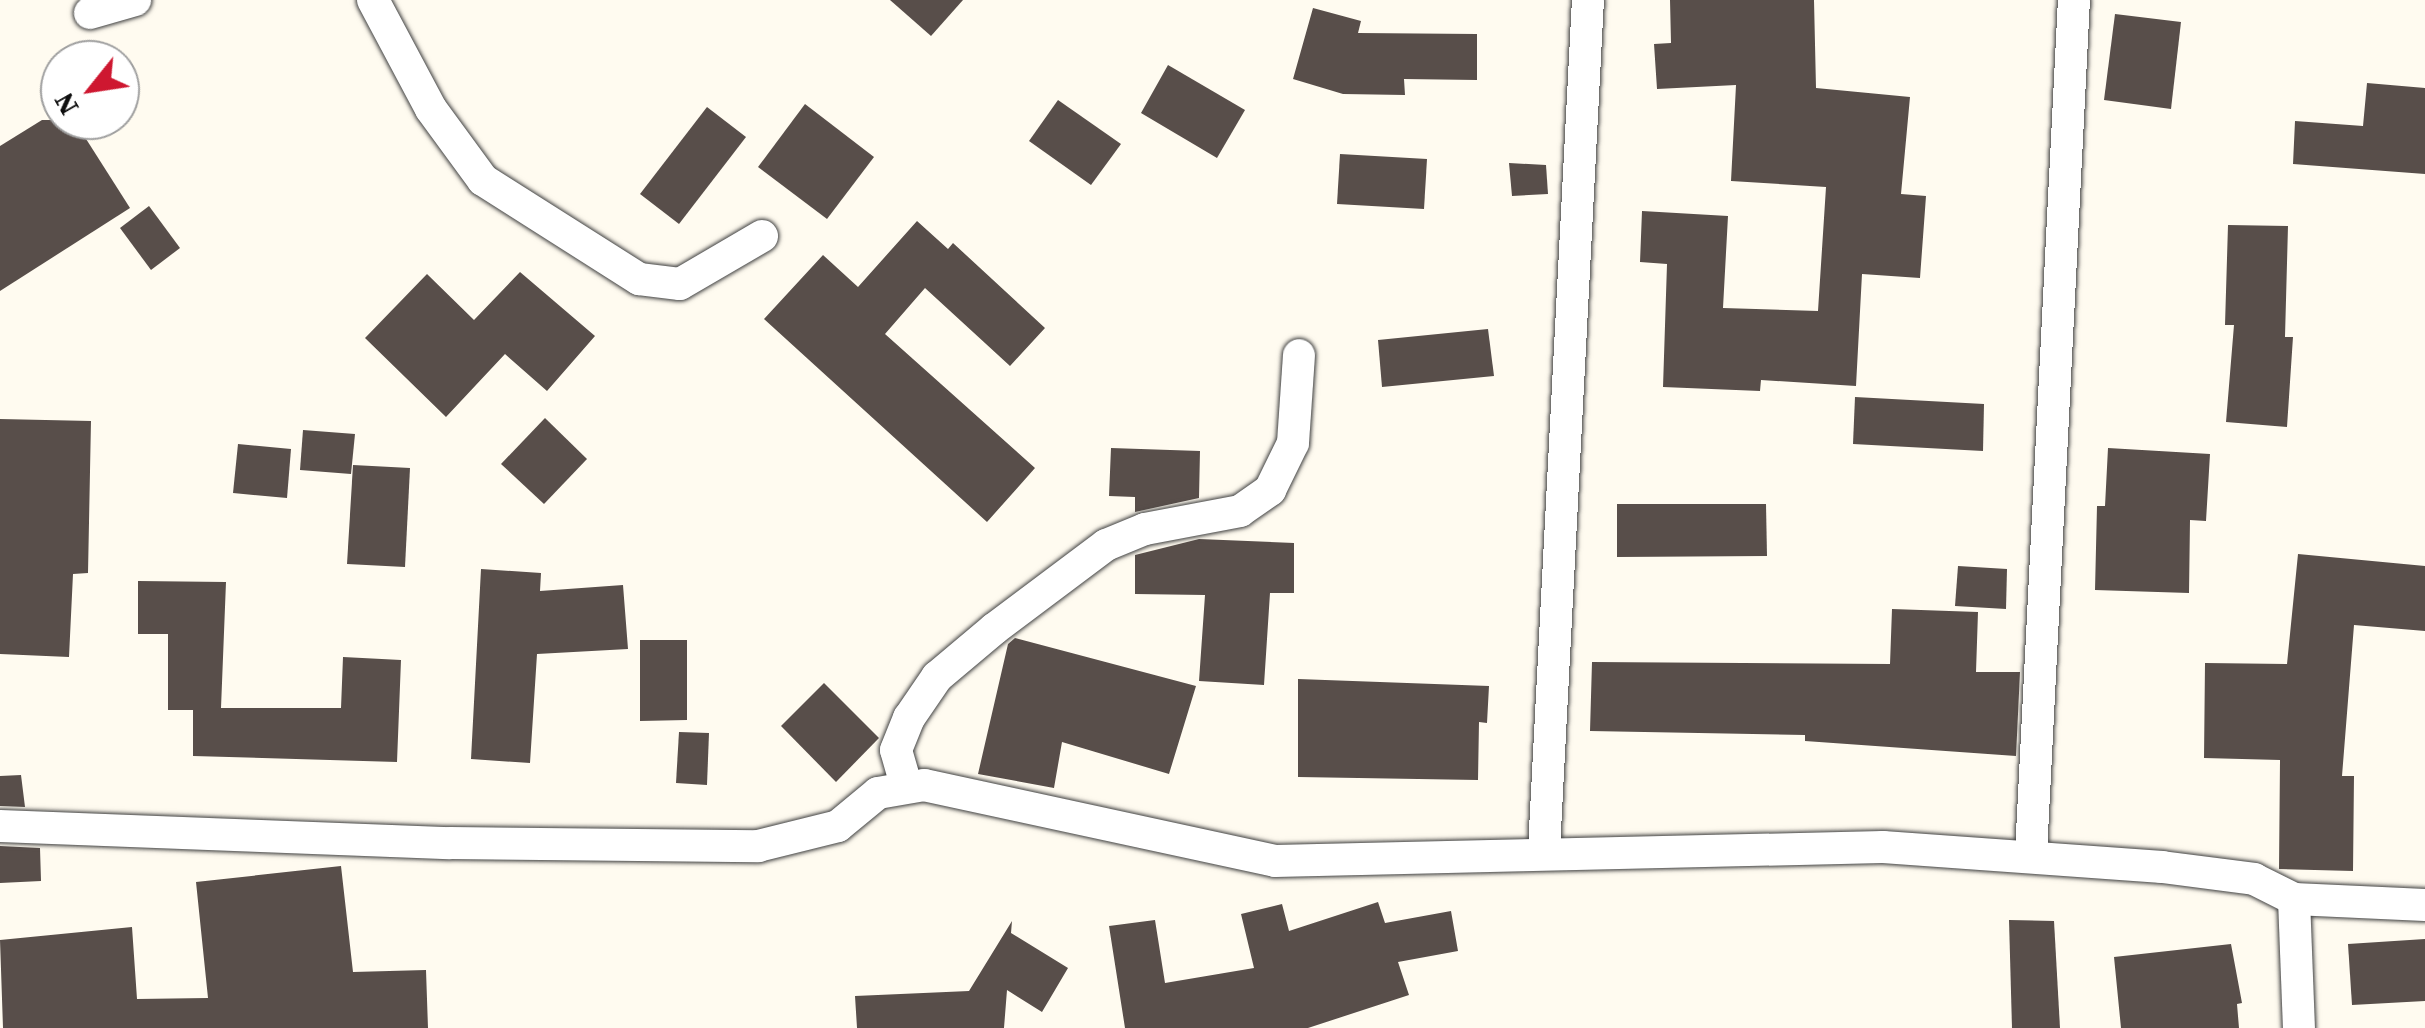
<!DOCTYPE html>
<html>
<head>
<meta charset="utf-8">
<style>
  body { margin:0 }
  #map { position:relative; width:2425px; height:1028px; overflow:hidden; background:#fffbf0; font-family:"Source Serif 4",serif }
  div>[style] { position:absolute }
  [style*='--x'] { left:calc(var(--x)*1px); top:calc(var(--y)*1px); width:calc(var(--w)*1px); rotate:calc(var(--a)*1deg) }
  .building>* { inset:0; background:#584e4a }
  .roads { filter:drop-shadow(0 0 2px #414141) drop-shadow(0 0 2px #414141) }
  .street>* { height:32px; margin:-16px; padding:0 16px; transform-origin:16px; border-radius:16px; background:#fff }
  span { translate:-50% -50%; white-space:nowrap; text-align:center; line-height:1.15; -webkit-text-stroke:10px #fff; paint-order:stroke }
  .north { position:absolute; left:40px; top:40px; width:100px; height:100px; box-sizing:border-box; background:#fff; border:2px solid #9f9f9f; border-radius:50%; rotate:240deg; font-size:28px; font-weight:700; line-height:40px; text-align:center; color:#0e0e0e }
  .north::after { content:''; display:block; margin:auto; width:35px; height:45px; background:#ce1730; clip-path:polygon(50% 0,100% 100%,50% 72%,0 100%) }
</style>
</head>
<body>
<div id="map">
  <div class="building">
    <i style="clip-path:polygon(890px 0,963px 0,931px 36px)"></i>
    <i style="clip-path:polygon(1670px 0,1814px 0,1816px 88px,1910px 97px,1901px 194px,1926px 196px,1920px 278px,1862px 274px,1856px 386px,1761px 380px,1760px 391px,1663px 387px,1667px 264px,1640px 262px,1642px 211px,1728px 216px,1723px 308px,1818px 311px,1826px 187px,1731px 181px,1736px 85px,1657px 89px,1654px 44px,1671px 43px)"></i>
    <i style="clip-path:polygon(1313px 8px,1361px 21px,1358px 33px,1477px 34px,1477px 80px,1404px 79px,1405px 95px,1343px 94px,1293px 79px)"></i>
    <i style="clip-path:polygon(2115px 14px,2181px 22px,2171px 109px,2104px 100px)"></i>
    <i style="clip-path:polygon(1168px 65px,1245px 110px,1217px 158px,1141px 113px)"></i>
    <i style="clip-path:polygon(2367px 83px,2425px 88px,2425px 174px,2293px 164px,2295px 121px,2363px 126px)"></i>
    <i style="clip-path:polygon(1058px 100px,1121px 144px,1091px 185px,1029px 141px)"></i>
    <i style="clip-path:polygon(805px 104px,874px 157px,827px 219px,758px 167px)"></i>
    <i style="clip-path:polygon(707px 107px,746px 137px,679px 224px,640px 194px)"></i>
    <i style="clip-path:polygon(42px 120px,74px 120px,130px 208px,0 291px,0 146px)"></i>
    <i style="clip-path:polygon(1340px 154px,1427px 159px,1424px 209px,1337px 204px)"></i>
    <i style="clip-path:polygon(1509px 163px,1546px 165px,1548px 194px,1512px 196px)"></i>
    <i style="clip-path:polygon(149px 206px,180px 248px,151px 270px,120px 228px)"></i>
    <i style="clip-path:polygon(917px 221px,948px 249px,953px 243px,1045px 328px,1010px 366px,925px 288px,885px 334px,1035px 468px,987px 522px,764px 319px,823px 255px,858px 287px)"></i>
    <i style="clip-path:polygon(2228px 225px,2288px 226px,2285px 337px,2293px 337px,2287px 427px,2226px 422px,2234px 325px,2225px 325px)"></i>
    <i style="clip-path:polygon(520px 272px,595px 336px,547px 391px,505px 354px,446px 417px,365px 338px,427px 274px,474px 320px)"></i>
    <i style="clip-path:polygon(1488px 329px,1494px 376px,1382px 387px,1378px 340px)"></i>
    <i style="clip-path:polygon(1855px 397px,1984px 404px,1983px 451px,1853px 444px)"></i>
    <i style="clip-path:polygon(545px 418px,587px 459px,544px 504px,501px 464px)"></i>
    <i style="clip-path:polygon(0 419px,91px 421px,88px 573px,73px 574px,69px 657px,0 654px)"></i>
    <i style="clip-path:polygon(303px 430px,355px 434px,351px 474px,300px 470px)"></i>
    <i style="clip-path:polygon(238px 444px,291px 449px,287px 498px,233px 493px)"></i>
    <i style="clip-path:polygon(1111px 448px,1200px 451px,1199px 498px,1135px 512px,1135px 497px,1109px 496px)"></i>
    <i style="clip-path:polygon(2108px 448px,2210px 454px,2206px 521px,2190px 520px,2189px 593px,2095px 590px,2097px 506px,2105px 506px)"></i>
    <i style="clip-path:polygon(353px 465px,410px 468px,405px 567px,347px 564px)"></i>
    <i style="clip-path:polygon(1617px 504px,1766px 504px,1767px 556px,1617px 557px)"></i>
    <i style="clip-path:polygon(1199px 539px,1294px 543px,1294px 593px,1270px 593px,1264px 685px,1199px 681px,1205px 595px,1135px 594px,1135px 555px)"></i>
    <i style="clip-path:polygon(2298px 554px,2425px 566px,2425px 631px,2354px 625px,2342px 776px,2354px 776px,2353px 871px,2279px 869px,2280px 760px,2204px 758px,2205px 663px,2287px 664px)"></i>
    <i style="clip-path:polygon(1958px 566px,2007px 569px,2006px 609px,1955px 606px)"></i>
    <i style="clip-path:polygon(481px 569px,541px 573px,540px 591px,623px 585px,628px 649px,537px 654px,530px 763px,471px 759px)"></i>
    <i style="clip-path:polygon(138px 581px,226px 582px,221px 708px,341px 708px,343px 657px,401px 660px,397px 762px,193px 756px,193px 710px,168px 710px,168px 634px,138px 634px)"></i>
    <i style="clip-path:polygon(1892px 609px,1978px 612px,1976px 672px,2020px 672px,2016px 756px,1805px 741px,1805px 735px,1590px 731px,1592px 662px,1890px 664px)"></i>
    <i style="clip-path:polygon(1015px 638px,1196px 686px,1169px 774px,1062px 742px,1054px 788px,978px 774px,1008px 644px)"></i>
    <i style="clip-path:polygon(640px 640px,687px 640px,687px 720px,640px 721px)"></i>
    <i style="clip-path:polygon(1298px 679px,1489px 686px,1487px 723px,1479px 722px,1478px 780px,1298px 777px)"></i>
    <i style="clip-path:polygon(824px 683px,879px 738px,836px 782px,781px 726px)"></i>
    <i style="clip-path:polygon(679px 732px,709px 733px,707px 785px,676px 783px)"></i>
    <i style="clip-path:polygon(21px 775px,25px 807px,0 806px,0 776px)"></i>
    <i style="clip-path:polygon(0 846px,40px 848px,41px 881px,0 883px)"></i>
    <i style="clip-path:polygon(341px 866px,353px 972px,426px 970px,428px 1028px,3px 1028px,0 940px,132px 927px,137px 999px,208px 998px,196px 882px)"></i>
    <i style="clip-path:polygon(1378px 902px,1385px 923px,1451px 911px,1458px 951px,1398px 962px,1409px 995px,1308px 1028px,1125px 1028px,1109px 926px,1155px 920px,1165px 983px,1254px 968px,1241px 914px,1282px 904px,1289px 931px)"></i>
    <i style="clip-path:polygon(2009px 920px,2054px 921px,2060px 1028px,2012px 1028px)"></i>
    <i style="clip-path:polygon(1012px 921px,1011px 933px,1068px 968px,1042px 1012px,1007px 990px,1004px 1028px,857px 1028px,855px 996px,969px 991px)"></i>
    <i style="clip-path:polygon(2425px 939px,2425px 1001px,2352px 1005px,2348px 944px)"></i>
    <i style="clip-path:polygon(2231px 944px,2242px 1003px,2237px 1004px,2239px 1028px,2121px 1028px,2114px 957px)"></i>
  </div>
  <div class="roads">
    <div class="street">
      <i style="--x:373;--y:0;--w:123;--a:62"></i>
      <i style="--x:431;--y:109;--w:88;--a:53.8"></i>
      <i style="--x:483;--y:180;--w:185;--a:32.4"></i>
      <i style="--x:639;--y:279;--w:41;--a:7"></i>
      <i style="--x:680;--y:284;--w:95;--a:-30.3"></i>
      <i style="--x:90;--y:13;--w:47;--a:-16.1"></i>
      <i style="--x:906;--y:785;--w:36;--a:-106"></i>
      <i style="--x:896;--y:750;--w:35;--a:-68"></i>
      <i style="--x:909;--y:718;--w:50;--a:-55.7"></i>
      <i style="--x:937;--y:677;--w:75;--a:-40.1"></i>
      <i style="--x:994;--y:629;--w:140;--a:-36.9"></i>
      <i style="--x:1106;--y:545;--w:42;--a:-22.3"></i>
      <i style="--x:1145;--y:529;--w:97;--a:-10.7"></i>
      <i style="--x:1240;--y:511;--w:37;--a:-35"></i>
      <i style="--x:1270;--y:490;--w:52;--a:-63.9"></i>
      <i style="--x:1293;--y:443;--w:88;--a:-86.1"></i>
      <i style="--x:0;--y:826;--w:450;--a:2.2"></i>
      <i style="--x:450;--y:843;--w:308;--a:0.6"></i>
      <i style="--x:758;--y:846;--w:82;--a:-14"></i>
      <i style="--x:838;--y:826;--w:52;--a:-39.5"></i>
      <i style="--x:878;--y:793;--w:47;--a:-9.9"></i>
      <i style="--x:924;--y:785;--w:359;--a:12.2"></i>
      <i style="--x:1275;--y:861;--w:608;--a:-1.32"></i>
      <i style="--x:1883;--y:847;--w:280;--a:4.1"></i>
      <i style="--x:2162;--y:867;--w:93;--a:7.4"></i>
      <i style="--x:2254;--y:879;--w:45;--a:26.6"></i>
      <i style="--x:2294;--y:899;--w:131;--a:2.6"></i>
      <i style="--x:1544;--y:850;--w:851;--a:-87.04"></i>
      <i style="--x:2031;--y:854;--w:855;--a:-87.12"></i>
      <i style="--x:2294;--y:899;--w:129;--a:87.8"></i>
    </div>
  </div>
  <div class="north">N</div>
</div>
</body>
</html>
